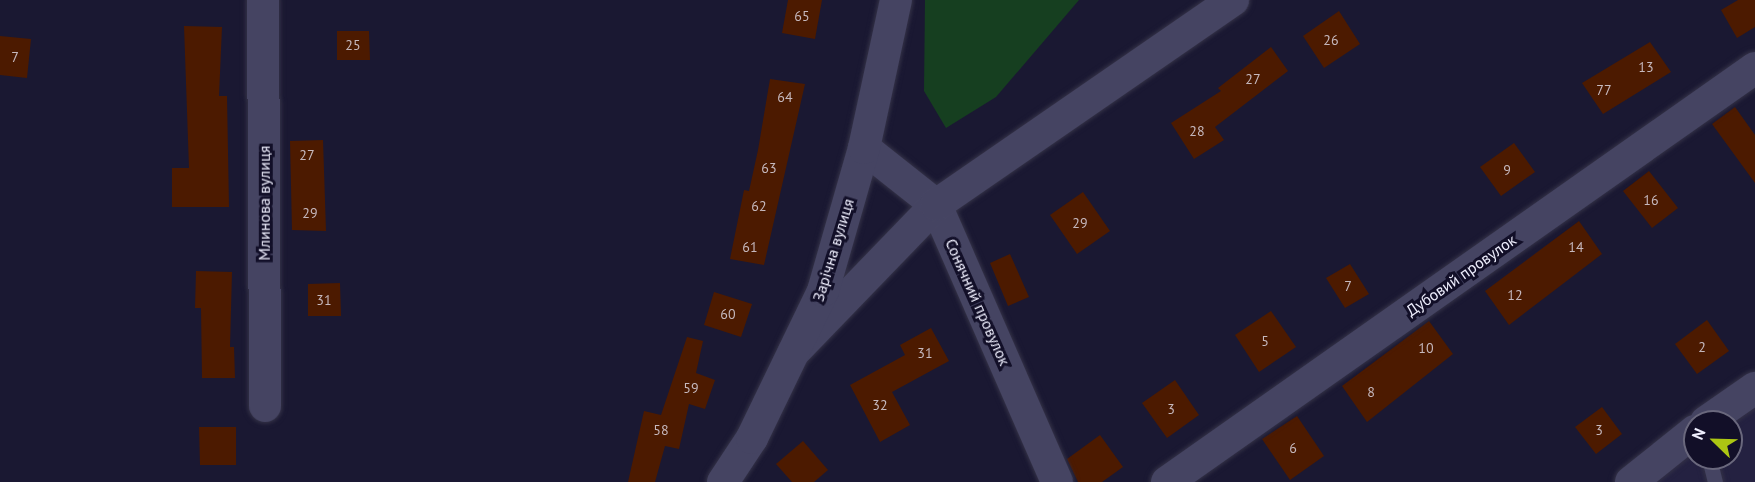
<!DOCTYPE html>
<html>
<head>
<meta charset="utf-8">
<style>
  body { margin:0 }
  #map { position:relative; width:1755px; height:482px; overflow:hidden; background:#1a1832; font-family:"PT Sans",sans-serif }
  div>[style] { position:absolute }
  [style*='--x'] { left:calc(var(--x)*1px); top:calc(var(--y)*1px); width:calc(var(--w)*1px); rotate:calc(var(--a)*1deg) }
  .built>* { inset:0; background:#242141 }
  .green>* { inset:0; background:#163f20 }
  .building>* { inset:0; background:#4c1a00 }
  .roads { filter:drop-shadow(0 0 2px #343247) drop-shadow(0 0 2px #343247) }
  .service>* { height:15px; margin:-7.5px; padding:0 7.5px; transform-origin:7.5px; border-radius:7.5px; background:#454462 }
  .minor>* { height:32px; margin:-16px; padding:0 16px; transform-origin:16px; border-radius:16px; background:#454462 }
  span { translate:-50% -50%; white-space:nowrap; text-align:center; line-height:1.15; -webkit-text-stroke:6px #120f28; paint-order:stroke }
  .number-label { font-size:14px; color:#c6b9be }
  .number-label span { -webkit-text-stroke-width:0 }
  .street-label { font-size:16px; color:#eeeefd }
  .north { position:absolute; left:1683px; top:410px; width:60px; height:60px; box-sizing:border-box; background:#120f28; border:2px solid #6a687d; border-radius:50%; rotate:293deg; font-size:16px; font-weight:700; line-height:24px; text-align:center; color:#eeeefd }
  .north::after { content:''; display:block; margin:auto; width:21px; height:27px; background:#acc613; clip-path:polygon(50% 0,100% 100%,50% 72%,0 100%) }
</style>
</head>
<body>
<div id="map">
  <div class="built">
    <i style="clip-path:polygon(1755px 404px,1755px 482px,1652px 482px,1695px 449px,1695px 458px,1731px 458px,1731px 422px)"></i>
  </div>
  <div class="green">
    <i style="clip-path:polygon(925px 0,1079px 0,996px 97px,946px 128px,924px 91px)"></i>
  </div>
  <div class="building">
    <i style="clip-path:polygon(788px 0,822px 0,815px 39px,782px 33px)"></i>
    <i style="clip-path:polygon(1738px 0,1755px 0,1755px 27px,1737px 38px,1721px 10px)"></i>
    <i style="clip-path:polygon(1339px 11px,1360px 44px,1324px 68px,1303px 36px)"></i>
    <i style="clip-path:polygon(184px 26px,222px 27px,219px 96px,227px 96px,229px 207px,172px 207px,172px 168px,189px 168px)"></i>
    <i style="clip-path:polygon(337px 31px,369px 31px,370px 60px,337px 60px)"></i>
    <i style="clip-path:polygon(0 36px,31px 39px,27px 78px,0 75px)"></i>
    <i style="clip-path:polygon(1650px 42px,1671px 72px,1603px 114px,1582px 83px)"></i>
    <i style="clip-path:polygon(1271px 47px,1288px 71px,1215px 127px,1224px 140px,1194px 159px,1171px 123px,1221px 91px,1218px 88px)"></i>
    <i style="clip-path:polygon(770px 79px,805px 84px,764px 265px,730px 259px,744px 190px,749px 191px,758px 150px)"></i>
    <i style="clip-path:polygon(1735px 107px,1755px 135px,1755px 183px,1712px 124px)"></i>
    <i style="clip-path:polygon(323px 140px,326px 231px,292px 230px,290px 141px)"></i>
    <i style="clip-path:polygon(1514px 143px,1535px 172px,1501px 196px,1480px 167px)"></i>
    <i style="clip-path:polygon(1649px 171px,1678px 208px,1652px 228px,1623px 191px)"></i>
    <i style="clip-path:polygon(1083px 192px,1110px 231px,1077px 254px,1050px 215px)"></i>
    <i style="clip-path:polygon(1579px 221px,1602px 254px,1509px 325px,1485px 291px)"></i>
    <i style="clip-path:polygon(1010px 254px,1029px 297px,1008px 306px,990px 263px)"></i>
    <i style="clip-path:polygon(1350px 264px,1369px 294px,1345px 308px,1326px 278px)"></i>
    <i style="clip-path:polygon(196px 271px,232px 272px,230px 347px,234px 347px,235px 378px,202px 378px,201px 308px,195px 308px)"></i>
    <i style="clip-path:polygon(340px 283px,341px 316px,308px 316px,308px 284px)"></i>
    <i style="clip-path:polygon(714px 292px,752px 304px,741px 337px,704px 325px)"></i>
    <i style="clip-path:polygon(1271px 311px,1296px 347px,1259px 372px,1235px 335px)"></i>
    <i style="clip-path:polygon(1707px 320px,1729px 351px,1697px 374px,1675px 344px)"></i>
    <i style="clip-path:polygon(1429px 321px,1453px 354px,1367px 422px,1342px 386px)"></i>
    <i style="clip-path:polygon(931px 328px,949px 361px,892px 392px,910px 425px,880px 442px,850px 385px,905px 355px,900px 345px)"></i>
    <i style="clip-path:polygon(687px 337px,703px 341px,696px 373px,715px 380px,705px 409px,689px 404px,679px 449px,665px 446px,655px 482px,628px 482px,644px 411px,661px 415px)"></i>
    <i style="clip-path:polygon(1175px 380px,1199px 415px,1167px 438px,1142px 403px)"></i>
    <i style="clip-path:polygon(1602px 407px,1622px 434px,1596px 454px,1575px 427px)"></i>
    <i style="clip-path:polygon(1297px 416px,1324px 456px,1290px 480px,1262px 439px)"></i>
    <i style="clip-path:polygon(199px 427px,236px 427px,236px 465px,200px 465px)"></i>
    <i style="clip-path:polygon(1100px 435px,1123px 467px,1102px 482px,1078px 482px,1067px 459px)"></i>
    <i style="clip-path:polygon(803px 441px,828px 470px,814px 482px,792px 482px,776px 464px)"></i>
  </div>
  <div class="roads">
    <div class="service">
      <i style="--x:1709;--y:458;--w:25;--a:76"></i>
    </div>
    <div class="minor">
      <i style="--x:263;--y:0;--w:406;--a:89.7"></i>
      <i style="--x:864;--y:148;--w:92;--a:38.4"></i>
      <i style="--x:936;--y:205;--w:302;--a:66.4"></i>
      <i style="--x:794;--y:352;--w:204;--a:-46"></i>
      <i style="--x:936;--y:205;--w:361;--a:-34.6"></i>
      <i style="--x:1706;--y:422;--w:60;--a:-34.8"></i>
      <i style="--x:723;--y:482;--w:53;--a:-56.6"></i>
      <i style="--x:752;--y:438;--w:163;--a:-64.2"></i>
      <i style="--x:823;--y:291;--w:149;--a:-74"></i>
      <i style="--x:864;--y:148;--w:151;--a:-77.8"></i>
      <i style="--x:1167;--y:482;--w:719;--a:-35.15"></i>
      <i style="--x:1631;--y:482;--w:82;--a:-38.6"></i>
    </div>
  </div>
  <div class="number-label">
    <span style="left:802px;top:16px">65</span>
    <span style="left:1331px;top:40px">26</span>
    <span style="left:353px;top:45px">25</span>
    <span style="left:15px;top:57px">7</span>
    <span style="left:1646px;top:67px">13</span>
    <span style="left:1253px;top:79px">27</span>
    <span style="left:1604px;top:90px">77</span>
    <span style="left:785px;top:97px">64</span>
    <span style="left:1197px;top:131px">28</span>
    <span style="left:307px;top:155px">27</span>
    <span style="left:769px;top:168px">63</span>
    <span style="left:1507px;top:170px">9</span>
    <span style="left:1651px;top:200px">16</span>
    <span style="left:759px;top:206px">62</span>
    <span style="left:310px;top:213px">29</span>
    <span style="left:1080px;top:223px">29</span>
    <span style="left:750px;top:247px">61</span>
    <span style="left:1576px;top:247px">14</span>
    <span style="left:1348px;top:286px">7</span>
    <span style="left:1515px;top:295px">12</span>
    <span style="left:324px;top:300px">31</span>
    <span style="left:728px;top:314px">60</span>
    <span style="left:1265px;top:341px">5</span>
    <span style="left:1702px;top:347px">2</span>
    <span style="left:1426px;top:348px">10</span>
    <span style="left:925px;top:353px">31</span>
    <span style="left:691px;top:388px">59</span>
    <span style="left:1371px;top:392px">8</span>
    <span style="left:880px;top:405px">32</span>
    <span style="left:1171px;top:409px">3</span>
    <span style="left:661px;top:430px">58</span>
    <span style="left:1599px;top:430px">3</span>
    <span style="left:1293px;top:448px">6</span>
  </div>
  <div class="street-label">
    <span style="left:264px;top:203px;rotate:-90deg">Млинова вулиця</span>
    <span style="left:833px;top:250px;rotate:-73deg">Зарічна вулиця</span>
    <span style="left:1461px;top:275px;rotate:-35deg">Дубовий провулок</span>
    <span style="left:978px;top:302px;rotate:66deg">Сонячний провулок</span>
  </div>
  <div class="north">N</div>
</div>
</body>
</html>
